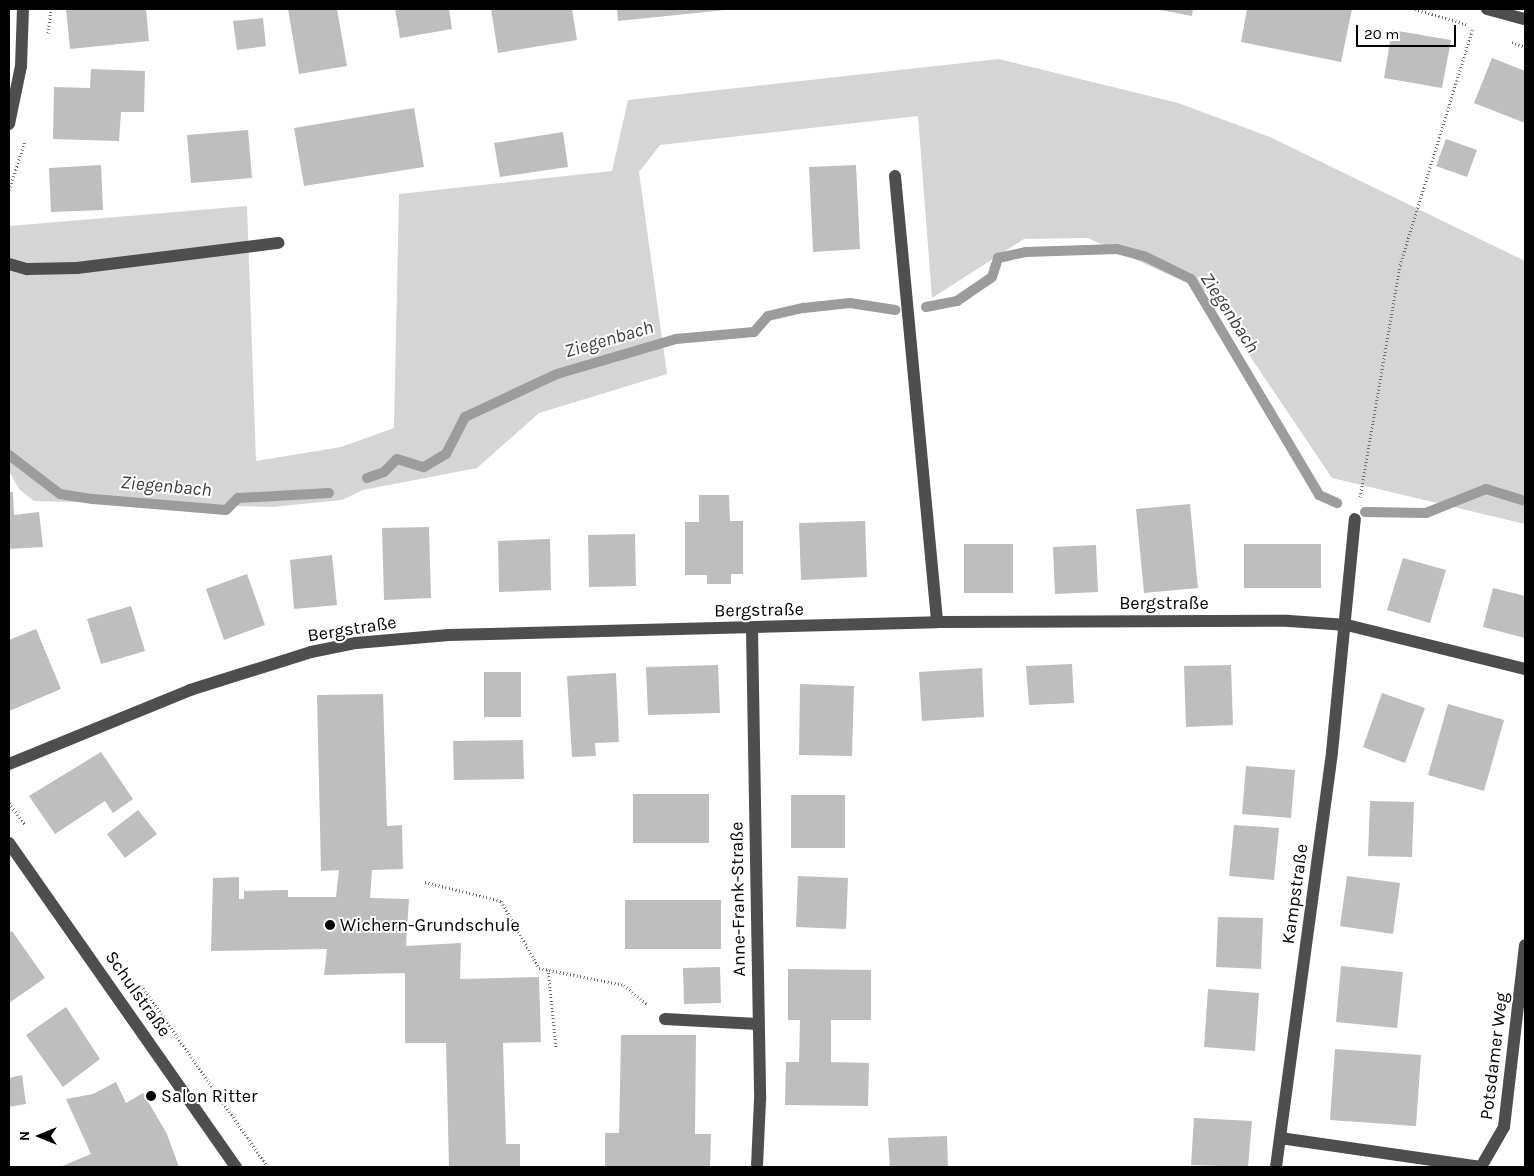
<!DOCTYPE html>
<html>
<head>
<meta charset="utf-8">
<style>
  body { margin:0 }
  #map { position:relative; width:1534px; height:1176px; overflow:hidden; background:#fff; font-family:Karla,sans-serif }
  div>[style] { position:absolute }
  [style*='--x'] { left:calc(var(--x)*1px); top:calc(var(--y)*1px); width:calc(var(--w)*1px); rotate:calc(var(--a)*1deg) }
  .green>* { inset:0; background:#d5d5d5 }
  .stream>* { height:10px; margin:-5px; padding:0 5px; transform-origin:5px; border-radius:5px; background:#9c9c9c }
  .building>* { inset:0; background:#bebebe }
  .path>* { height:3px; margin-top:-1.5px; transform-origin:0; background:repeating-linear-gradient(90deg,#707070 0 1px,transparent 0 3.5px) }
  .minor>* { height:12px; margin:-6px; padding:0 6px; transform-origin:6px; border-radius:6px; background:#4e4e4e }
  .dots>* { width:14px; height:14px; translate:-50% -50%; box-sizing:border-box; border:2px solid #fff; border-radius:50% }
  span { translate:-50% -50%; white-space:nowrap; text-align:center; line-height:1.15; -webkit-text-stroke:4px #fff; paint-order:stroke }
  .street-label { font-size:18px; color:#000 }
  .poi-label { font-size:18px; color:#000 }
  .left { translate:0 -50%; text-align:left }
  .water-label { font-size:19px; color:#3d3d3d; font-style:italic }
  .frame { position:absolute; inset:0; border:10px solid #000; pointer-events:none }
  .north { position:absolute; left:15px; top:1111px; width:50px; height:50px; -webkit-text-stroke:4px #fff; paint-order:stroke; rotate:270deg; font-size:14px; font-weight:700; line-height:20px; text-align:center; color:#000 }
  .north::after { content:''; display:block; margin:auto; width:18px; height:22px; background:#000; clip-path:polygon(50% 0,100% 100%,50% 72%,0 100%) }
  .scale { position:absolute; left:1356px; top:25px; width:100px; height:22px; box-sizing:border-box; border:2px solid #000; border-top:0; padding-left:6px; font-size:15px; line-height:18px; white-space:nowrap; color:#000; -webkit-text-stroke:4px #fff; paint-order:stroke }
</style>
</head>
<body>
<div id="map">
  <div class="green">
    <i style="clip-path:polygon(999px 59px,1178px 103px,1270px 137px,1525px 261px,1525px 524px,1332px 478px,1207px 292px,1088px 238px,1024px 239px,932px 298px,918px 116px,660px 145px,639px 172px,667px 374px,539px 413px,477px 468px,363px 490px,342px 500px,272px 507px,34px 501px,19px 489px,9px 471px,9px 226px,247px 206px,256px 461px,341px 447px,394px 428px,399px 194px,612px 171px,628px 100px)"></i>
  </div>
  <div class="stream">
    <i style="--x:926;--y:307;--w:32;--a:-11"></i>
    <i style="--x:957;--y:301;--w:42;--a:-34.4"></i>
    <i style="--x:992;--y:277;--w:20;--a:-72"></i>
    <i style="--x:998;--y:258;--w:29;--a:-12"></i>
    <i style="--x:1026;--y:252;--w:91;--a:-1.9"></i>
    <i style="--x:1117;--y:249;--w:28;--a:15"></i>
    <i style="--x:1144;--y:256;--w:52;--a:26.1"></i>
    <i style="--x:1191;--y:279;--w:251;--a:59.3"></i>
    <i style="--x:1319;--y:495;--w:20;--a:24"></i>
    <i style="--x:9;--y:455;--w:64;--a:37.4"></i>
    <i style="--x:60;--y:494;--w:33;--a:9"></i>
    <i style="--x:93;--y:499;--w:133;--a:4.7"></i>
    <i style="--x:226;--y:510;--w:17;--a:-45"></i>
    <i style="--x:238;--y:498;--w:91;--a:-3.1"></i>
    <i style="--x:367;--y:478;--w:18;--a:-19"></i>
    <i style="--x:384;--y:472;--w:18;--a:-45"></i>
    <i style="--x:397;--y:459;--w:28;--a:17"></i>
    <i style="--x:424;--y:467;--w:26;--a:-31"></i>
    <i style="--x:446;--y:454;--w:42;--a:-62.8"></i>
    <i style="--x:465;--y:417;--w:102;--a:-25.1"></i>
    <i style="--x:557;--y:374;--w:124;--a:-16.4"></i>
    <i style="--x:676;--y:339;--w:78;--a:-5.1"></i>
    <i style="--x:754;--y:332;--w:21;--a:-49"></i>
    <i style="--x:768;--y:316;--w:37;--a:-13"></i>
    <i style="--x:804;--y:308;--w:46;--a:-6.2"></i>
    <i style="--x:850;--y:303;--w:46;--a:8.8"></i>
    <i style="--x:1365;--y:512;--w:61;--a:0.9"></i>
    <i style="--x:1426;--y:513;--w:65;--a:-21.8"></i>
    <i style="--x:1486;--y:489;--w:41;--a:17.1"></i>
  </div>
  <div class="building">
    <i style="clip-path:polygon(66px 9px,146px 9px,149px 41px,70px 49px)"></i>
    <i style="clip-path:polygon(288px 9px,337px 9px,347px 66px,299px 74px)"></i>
    <i style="clip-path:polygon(395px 9px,449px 9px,452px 29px,400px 38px)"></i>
    <i style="clip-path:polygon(491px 9px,572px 9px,577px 40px,498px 53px)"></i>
    <i style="clip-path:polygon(617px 9px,725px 9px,725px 10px,618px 21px)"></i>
    <i style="clip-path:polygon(1155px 9px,1193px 9px,1192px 16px)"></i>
    <i style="clip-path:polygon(1247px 9px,1352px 9px,1341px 62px,1241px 42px)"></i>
    <i style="clip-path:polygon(263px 18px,266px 46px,237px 50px,233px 21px)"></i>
    <i style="clip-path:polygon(1392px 30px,1451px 40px,1442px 88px,1384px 78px)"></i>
    <i style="clip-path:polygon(1492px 58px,1525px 71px,1525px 123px,1474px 103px)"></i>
    <i style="clip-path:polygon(91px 69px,145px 71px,144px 112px,121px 112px,119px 141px,53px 139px,54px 87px,90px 88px)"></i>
    <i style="clip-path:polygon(414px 108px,424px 167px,304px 186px,294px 128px)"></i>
    <i style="clip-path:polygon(248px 130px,252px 178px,191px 183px,187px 135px)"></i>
    <i style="clip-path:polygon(563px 132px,568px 167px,500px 177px,494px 143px)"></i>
    <i style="clip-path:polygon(1446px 139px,1477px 150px,1467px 177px,1436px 166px)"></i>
    <i style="clip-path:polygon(101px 165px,103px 210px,51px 212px,49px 168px)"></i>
    <i style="clip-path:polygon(856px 165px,860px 249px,813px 252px,809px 167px)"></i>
    <i style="clip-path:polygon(9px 492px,13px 492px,14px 515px,39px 512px,43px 547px,9px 549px)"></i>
    <i style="clip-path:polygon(699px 495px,729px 495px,730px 521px,743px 521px,743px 574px,731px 574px,731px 584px,707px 584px,707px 575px,685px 575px,685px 522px,699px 522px)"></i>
    <i style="clip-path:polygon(1190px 504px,1198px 588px,1144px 593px,1136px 509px)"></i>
    <i style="clip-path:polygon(865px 521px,867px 577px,801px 580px,799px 523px)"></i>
    <i style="clip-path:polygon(429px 527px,431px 598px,384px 600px,382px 528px)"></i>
    <i style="clip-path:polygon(635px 534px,636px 586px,589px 587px,588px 535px)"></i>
    <i style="clip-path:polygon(550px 539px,551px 590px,499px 592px,498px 541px)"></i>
    <i style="clip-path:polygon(964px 544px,1013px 544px,1013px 593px,964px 593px)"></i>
    <i style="clip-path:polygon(1244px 544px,1321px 544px,1321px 588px,1244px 588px)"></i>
    <i style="clip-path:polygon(1096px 545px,1098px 592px,1055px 594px,1053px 547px)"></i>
    <i style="clip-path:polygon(332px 555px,337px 605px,294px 609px,290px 560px)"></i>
    <i style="clip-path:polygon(1403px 558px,1446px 570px,1430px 623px,1387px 610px)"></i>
    <i style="clip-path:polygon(247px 574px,265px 625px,224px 640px,206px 589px)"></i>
    <i style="clip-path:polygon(1493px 588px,1525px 596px,1525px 638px,1483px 627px)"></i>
    <i style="clip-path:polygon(131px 606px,145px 651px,101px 664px,87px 619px)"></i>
    <i style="clip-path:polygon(36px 629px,61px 689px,9px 711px,9px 640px)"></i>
    <i style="clip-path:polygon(1072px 664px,1074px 703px,1029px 705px,1026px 666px)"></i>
    <i style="clip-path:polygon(718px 665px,720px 713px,648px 715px,646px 667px)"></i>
    <i style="clip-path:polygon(1231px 665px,1233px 725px,1186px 727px,1184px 666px)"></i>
    <i style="clip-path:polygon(982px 668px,984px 717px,922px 721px,919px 672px)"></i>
    <i style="clip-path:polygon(484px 672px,521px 672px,521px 717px,484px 717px)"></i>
    <i style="clip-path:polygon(616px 673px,619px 742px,595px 743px,596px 756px,572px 757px,567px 676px)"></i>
    <i style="clip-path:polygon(800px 684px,854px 686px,852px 756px,799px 755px)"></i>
    <i style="clip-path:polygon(1382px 693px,1425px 708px,1405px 763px,1363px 747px)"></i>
    <i style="clip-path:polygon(383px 694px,387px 826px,402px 825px,403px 869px,372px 870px,370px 898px,409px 899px,406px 946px,461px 943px,460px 979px,539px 977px,541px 1042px,503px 1043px,506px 1144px,520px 1144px,520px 1167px,449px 1167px,446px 1043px,405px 1043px,405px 973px,324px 975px,327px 949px,211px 951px,213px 878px,239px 877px,239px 899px,244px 899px,244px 891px,288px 890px,288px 897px,336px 897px,339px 870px,321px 871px,317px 695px)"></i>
    <i style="clip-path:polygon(1448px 704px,1504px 720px,1484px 791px,1428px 775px)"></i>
    <i style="clip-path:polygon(523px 740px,524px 779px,454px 780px,453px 741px)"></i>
    <i style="clip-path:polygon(101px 752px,133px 799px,113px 813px,105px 801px,55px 834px,29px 796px)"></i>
    <i style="clip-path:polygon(1246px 766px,1295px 770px,1291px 818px,1242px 814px)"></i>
    <i style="clip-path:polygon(633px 794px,709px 794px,709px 843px,633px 843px)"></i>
    <i style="clip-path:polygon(791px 795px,845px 795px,845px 848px,791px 848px)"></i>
    <i style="clip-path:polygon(1370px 801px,1414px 802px,1412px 857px,1368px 856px)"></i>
    <i style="clip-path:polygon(138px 810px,157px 834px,125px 858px,107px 834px)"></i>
    <i style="clip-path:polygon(1234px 825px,1279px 828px,1274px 880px,1229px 876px)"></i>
    <i style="clip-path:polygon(798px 876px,848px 878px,846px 929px,796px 927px)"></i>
    <i style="clip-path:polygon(1347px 876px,1400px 883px,1393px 934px,1340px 926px)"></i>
    <i style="clip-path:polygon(625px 900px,721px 900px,721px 949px,625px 949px)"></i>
    <i style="clip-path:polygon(1218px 917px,1263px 918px,1261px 969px,1216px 967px)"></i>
    <i style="clip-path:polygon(12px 931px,45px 978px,9px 1003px,9px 933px)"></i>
    <i style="clip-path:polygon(1341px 966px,1403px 972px,1397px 1028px,1336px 1022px)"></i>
    <i style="clip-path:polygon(720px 967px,721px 1003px,684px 1004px,683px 968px)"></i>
    <i style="clip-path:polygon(788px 969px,871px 970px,871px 1020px,831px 1020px,831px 1062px,869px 1063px,868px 1106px,785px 1105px,786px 1062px,799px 1062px,800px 1020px,788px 1020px)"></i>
    <i style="clip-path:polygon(1208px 989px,1259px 993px,1255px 1051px,1204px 1047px)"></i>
    <i style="clip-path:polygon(66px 1007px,100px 1059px,63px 1087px,26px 1035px)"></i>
    <i style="clip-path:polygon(621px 1035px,696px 1035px,695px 1134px,711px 1134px,710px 1167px,605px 1167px,605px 1133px,619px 1133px)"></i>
    <i style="clip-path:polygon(1335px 1049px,1421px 1055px,1416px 1126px,1330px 1120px)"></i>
    <i style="clip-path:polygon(22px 1075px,26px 1104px,9px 1107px,9px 1078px)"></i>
    <i style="clip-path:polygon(116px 1082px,126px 1103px,143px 1093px,167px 1134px,179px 1167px,60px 1167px,91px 1154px,66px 1099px,93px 1094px)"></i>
    <i style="clip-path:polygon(1194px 1118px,1252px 1121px,1248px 1167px,1191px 1165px)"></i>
    <i style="clip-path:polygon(947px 1136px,948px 1167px,890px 1167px,888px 1138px)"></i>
  </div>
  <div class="path">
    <i style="--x:1415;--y:9;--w:56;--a:16.5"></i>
    <i style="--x:48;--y:33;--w:24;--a:-83"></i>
    <i style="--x:1512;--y:42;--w:14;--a:21"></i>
    <i style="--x:9;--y:190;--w:52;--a:-71.9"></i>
    <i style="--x:1360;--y:497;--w:235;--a:-80.2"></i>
    <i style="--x:1400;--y:265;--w:248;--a:-72.9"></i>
    <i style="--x:9;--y:803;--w:26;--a:53"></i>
    <i style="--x:425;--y:882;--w:78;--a:14"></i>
    <i style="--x:501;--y:901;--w:77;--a:60.4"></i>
    <i style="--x:539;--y:968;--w:87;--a:11.3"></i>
    <i style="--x:624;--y:985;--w:30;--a:40"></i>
    <i style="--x:548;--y:969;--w:79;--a:84.2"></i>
    <i style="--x:141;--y:985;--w:222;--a:55.1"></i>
  </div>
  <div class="minor">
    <i style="--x:1487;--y:9;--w:39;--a:15"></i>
    <i style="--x:9;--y:124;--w:59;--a:-78.3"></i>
    <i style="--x:21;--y:66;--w:57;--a:-88"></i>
    <i style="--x:895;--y:176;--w:448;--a:84.6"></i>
    <i style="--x:9;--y:264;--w:19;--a:16"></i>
    <i style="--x:27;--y:269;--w:50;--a:-1.1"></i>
    <i style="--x:77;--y:268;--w:203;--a:-7.1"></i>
    <i style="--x:752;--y:630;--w:470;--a:89"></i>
    <i style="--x:760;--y:1100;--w:67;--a:92.6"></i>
    <i style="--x:9;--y:764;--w:196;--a:-22.2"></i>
    <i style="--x:190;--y:690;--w:127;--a:-17.4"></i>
    <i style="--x:311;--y:652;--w:46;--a:-11.3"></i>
    <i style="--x:356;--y:643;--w:93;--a:-4.9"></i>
    <i style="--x:449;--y:635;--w:488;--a:-1.5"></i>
    <i style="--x:937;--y:622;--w:352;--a:-0.2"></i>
    <i style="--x:1289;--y:621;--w:58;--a:3.9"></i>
    <i style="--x:1347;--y:625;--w:183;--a:13.9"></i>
    <i style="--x:9;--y:843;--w:396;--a:55"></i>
    <i style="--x:665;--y:1019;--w:93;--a:3.1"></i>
    <i style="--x:1280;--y:1138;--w:203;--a:8.2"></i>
    <i style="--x:1276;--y:1167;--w:419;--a:-82.3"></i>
    <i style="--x:1332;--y:752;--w:234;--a:-84.4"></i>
    <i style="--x:1481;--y:1167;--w:46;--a:-60.1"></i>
    <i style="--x:1504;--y:1127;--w:183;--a:-83.4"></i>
  </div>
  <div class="dots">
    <i style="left:330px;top:925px;background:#000"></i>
    <i style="left:151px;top:1096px;background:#000"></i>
  </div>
  <div class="street-label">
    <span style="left:1164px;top:603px">Bergstraße</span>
    <span style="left:759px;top:610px;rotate:-1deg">Bergstraße</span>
    <span style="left:352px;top:629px;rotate:-9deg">Bergstraße</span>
    <span style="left:1295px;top:894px;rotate:-82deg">Kampstraße</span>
    <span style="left:738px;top:899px;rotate:-91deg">Anne-Frank-Straße</span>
    <span style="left:138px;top:994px;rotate:55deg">Schulstraße</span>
    <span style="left:1494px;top:1056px;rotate:-83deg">Potsdamer Weg</span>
  </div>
  <div class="poi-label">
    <span class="left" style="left:340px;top:925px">Wichern-Grundschule</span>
    <span class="left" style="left:161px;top:1096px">Salon Ritter</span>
  </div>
  <div class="water-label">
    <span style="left:1229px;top:313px;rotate:57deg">Ziegenbach</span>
    <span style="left:609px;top:340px;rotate:-16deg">Ziegenbach</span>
    <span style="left:166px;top:487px;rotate:5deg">Ziegenbach</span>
  </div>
  <div class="frame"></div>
  <div class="north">N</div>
  <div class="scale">20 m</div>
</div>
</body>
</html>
